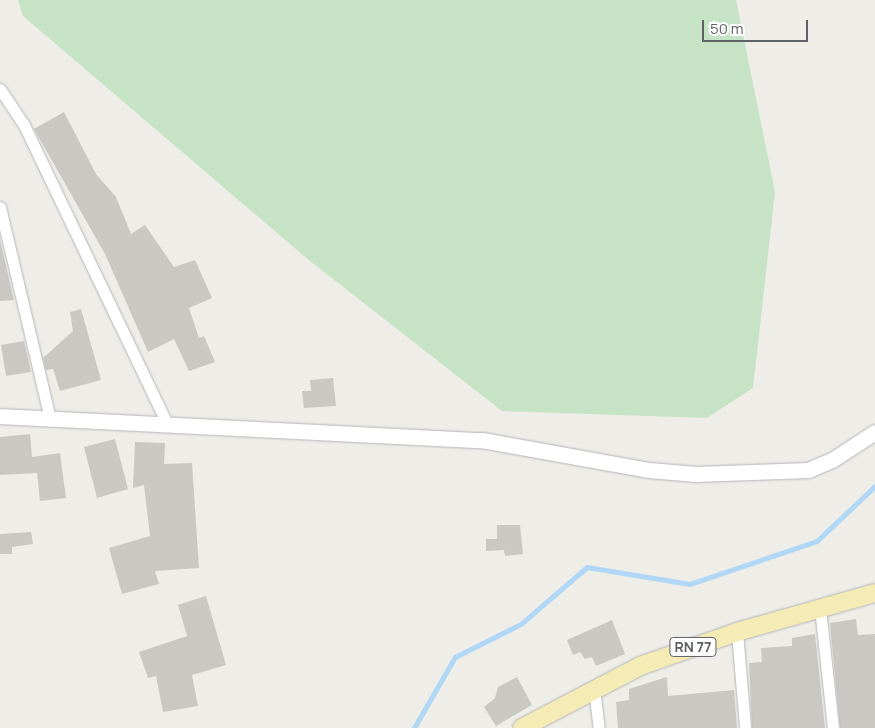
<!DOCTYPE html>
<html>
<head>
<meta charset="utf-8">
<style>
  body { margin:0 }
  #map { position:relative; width:875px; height:728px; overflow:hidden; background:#eeede7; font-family:Manrope,sans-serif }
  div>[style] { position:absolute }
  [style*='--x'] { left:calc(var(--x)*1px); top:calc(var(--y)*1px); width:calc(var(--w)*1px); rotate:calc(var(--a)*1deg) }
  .green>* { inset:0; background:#c6e3c6 }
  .stream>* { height:4.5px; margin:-2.25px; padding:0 2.25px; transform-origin:2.25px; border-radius:2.25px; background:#b0d7f5 }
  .building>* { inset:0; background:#cac8c3 }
  .roads { filter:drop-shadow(0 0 1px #b4b6b9) drop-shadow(0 0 1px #b4b6b9) }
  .street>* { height:11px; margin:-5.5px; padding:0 5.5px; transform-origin:5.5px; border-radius:5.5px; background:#fff }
  .secondary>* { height:15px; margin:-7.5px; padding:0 7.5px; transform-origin:7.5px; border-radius:7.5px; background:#fff }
  .primary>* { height:18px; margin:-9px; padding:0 9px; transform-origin:9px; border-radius:9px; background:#f5ebb5 }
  span { translate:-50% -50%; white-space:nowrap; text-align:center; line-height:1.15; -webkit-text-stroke:4px #fff; paint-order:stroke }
  .shield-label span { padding:1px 4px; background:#fff; border:1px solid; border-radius:4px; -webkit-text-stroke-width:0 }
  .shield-label { font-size:14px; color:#5e6165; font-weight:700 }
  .scale { position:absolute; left:702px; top:20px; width:106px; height:22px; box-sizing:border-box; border:2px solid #5e6165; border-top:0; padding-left:6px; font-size:15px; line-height:18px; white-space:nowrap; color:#5e6165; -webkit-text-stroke:4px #fff; paint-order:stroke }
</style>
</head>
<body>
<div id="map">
  <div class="green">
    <i style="clip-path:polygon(18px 0,736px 0,775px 192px,753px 388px,707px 418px,502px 411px,310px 261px,23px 16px)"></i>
  </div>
  <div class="stream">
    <i style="--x:414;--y:728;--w:82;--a:-60"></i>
    <i style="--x:455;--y:657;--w:74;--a:-26.6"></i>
    <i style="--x:521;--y:624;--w:87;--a:-40.8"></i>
    <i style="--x:587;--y:567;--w:104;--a:9.4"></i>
    <i style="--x:690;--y:584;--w:134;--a:-18.7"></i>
    <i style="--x:817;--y:541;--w:80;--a:-43.5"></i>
  </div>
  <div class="building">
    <i style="clip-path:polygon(64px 112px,96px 174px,116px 197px,131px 234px,145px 225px,174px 267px,195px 260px,212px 298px,189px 308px,199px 338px,204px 336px,215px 362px,189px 371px,174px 339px,148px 352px,105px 254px,34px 129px)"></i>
    <i style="clip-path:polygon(0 240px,14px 300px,0 301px)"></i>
    <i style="clip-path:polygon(81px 309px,101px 380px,60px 391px,53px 369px,46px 370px,43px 358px,73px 331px,70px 312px)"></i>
    <i style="clip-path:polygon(24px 341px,31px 372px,6px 376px,1px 345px)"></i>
    <i style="clip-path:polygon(333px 378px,336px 406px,304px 408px,302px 391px,311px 391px,310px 380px)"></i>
    <i style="clip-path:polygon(30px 434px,32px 457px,60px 453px,66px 498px,40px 501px,37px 473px,0 475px,0 437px)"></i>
    <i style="clip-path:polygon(115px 439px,128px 489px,97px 498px,84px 447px)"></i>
    <i style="clip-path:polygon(135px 442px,165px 443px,164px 464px,192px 463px,199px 568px,155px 571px,159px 584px,122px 594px,109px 548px,150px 536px,144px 485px,133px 488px)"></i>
    <i style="clip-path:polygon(497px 525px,520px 525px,523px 554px,505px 556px,504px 550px,486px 551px,486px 539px,497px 539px)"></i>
    <i style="clip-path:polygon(31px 532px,33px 544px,12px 547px,12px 554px,0 554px,0 534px)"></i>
    <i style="clip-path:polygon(206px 596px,226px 665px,192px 675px,198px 706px,163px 712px,156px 676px,148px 678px,139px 652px,187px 636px,178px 605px)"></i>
    <i style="clip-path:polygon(856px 619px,858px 635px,875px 634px,875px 728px,840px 728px,830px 623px)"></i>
    <i style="clip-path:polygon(612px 620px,625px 654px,596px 666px,592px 657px,585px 659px,580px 652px,573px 655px,567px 640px)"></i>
    <i style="clip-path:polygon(815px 634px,825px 728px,752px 728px,749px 663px,762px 662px,761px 648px,792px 646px,792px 638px)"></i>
    <i style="clip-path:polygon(517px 677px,532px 705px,496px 726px,484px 707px,495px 698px,498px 687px)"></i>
    <i style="clip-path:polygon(667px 677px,668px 696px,734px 690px,737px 728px,618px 728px,616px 702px,629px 700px,629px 689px)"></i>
  </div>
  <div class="roads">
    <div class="street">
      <i style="--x:0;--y:89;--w:43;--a:56.3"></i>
      <i style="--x:24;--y:125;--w:331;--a:64.4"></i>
      <i style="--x:0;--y:207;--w:217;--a:76.7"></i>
      <i style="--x:820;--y:608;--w:121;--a:83.8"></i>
      <i style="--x:737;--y:632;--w:96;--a:85.2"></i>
      <i style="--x:594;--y:689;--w:39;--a:83"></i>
    </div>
    <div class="secondary">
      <i style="--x:0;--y:416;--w:483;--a:2.9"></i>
      <i style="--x:482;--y:440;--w:170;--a:10.2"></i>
      <i style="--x:649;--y:470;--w:47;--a:4.9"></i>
      <i style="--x:696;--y:474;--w:112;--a:-2"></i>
      <i style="--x:808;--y:470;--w:26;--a:-23"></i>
      <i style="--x:832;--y:460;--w:51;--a:-33.1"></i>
    </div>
    <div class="primary">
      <i style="--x:522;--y:728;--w:133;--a:-27.7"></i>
      <i style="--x:640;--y:666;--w:103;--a:-19.3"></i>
      <i style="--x:737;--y:632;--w:143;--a:-15.8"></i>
    </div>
  </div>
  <div class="shield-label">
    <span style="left:693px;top:647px">RN 77</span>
  </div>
  <div class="scale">50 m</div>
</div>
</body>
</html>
